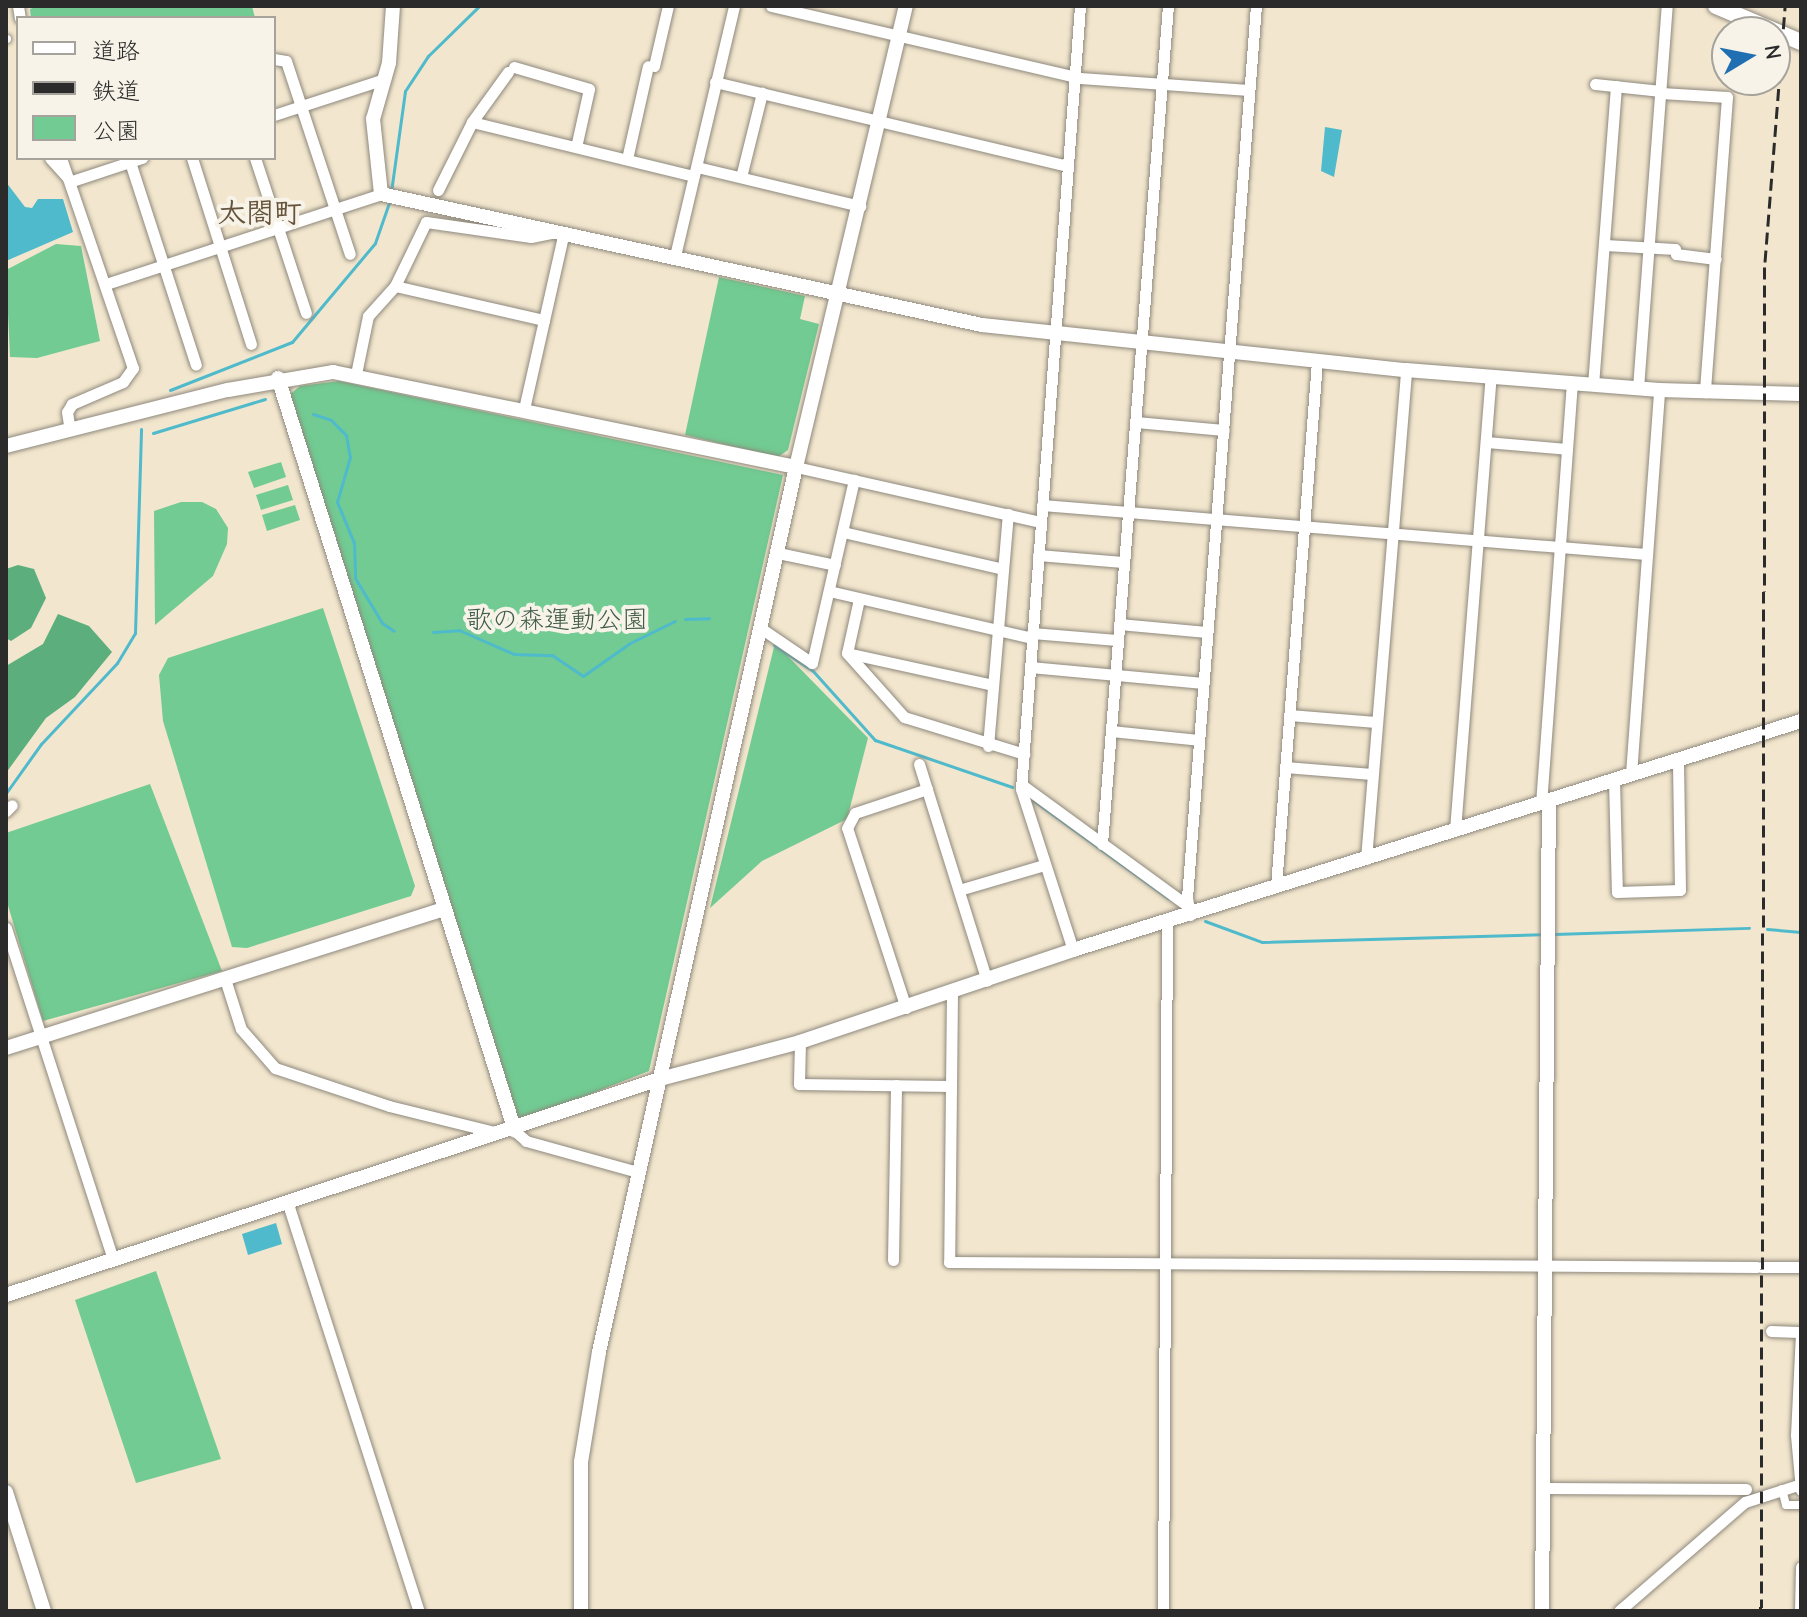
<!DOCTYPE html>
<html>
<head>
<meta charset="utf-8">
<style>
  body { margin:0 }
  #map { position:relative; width:1807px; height:1617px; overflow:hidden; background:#f2e6ce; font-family:"Comic Neue","Klee One",sans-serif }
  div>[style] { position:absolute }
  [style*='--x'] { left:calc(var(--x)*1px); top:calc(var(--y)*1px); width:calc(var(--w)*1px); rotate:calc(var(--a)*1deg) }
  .green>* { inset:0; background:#71cb92 }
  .forest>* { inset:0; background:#5caf7c }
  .water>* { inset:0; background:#4fbacb }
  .stream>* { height:3px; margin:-1.5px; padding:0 1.5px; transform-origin:1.5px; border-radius:1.5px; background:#4fbacb }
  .roads { filter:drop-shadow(0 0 2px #8e887c) drop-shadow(0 0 2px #8e887c) }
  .pedestrian>* { height:8px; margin:-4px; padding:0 4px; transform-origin:4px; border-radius:4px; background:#fff }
  .minor>* { height:11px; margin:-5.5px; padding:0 5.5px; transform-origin:5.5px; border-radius:5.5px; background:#fff }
  .tertiary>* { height:14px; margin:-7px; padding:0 7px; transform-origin:7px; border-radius:7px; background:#fff }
  .secondary>* { height:16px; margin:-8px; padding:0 8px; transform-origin:8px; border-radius:8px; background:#fff }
  .rail>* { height:3px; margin-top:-1.5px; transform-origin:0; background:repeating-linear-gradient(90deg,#2b2b2b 0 12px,transparent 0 18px) }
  span { translate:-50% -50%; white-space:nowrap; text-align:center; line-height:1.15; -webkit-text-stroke:8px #f7f3e8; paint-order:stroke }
  .park-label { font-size:26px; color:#405b4a }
  .neighbourhood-label { font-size:28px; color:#65533b; font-weight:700 }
  .frame { position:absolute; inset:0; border:8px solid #2b2b2b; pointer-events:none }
  .legend { position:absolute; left:16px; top:16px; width:260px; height:144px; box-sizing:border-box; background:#f7f3e8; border:2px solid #a5a39c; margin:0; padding:10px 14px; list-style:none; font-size:24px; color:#2b2b2b }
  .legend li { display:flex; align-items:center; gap:16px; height:40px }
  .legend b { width:40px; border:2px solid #a5a39c }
  .north { position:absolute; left:1711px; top:16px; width:80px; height:80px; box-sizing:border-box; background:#f7f3e8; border:2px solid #a5a39c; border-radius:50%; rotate:80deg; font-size:22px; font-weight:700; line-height:32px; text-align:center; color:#2b2b2b }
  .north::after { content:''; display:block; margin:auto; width:28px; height:36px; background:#1f6fb2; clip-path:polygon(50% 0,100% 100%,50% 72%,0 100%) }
</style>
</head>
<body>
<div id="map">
  <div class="green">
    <i style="clip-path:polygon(37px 6px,252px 6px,255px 18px,31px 18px,30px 9px)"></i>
    <i style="clip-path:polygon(56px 244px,81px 246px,100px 341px,37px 358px,10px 357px,6px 270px)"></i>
    <i style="clip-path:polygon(719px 277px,805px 296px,800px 319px,819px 324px,788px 450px,778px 457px,685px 435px)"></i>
    <i style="clip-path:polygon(339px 381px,783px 475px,649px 1071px,519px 1122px,288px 396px,300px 386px)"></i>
    <i style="clip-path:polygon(281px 462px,286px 477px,254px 488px,248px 472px)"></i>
    <i style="clip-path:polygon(288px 485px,293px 500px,261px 510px,256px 495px)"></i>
    <i style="clip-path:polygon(181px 502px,202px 502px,216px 509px,228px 528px,227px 544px,213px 576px,155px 625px,154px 511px)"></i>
    <i style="clip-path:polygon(295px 505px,300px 520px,267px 531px,262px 515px)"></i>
    <i style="clip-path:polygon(323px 608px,415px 886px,411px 896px,247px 948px,232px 947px,163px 721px,159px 675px,168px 658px)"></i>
    <i style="clip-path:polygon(775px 643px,868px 738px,847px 819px,762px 861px,710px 908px)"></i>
    <i style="clip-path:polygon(150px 784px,222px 971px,43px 1021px,6px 899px,6px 833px)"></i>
    <i style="clip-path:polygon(156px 1271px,221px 1459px,136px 1483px,75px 1300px)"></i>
  </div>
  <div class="forest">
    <i style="clip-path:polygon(18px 565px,34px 569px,46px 598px,31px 628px,11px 641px,6px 638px,6px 569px)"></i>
    <i style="clip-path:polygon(58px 614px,89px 626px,112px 652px,75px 697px,46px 718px,6px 773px,6px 666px,43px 644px)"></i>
  </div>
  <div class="water">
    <i style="clip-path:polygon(1325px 127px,1342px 130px,1334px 177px,1321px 171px)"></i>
    <i style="clip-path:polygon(6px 182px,25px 207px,32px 208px,38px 199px,63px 199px,73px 232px,6px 261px)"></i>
    <i style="clip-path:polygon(276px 1223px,282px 1244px,248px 1255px,242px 1234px)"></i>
  </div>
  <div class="stream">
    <i style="--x:391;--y:192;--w:102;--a:-82.1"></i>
    <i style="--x:405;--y:91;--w:42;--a:-56.7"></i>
    <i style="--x:428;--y:56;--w:71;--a:-44.4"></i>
    <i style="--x:170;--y:390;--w:131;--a:-21.5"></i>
    <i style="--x:292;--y:342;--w:129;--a:-50"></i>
    <i style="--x:375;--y:243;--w:46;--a:-70.8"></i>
    <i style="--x:313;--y:414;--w:19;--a:18"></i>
    <i style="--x:331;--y:420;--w:21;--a:45"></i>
    <i style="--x:346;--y:435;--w:22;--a:80"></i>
    <i style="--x:350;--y:457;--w:47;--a:106.1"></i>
    <i style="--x:337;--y:502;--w:44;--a:67.5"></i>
    <i style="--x:354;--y:543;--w:35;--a:88"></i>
    <i style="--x:355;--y:578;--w:52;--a:59"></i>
    <i style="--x:382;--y:623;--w:14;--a:34"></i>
    <i style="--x:153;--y:433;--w:117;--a:-16.9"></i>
    <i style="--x:685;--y:619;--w:24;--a:-2"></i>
    <i style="--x:433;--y:632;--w:26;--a:-4"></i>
    <i style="--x:459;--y:630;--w:60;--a:23.6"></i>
    <i style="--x:514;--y:654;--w:38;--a:2"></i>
    <i style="--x:552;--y:655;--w:37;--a:34"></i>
    <i style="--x:583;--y:676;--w:57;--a:-35.1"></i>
    <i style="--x:630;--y:643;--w:50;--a:-26.1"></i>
    <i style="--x:774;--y:645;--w:47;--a:33.7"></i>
    <i style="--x:813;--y:671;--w:93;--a:48.1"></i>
    <i style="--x:875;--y:740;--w:145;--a:18.9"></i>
    <i style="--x:6;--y:793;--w:60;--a:-54.5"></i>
    <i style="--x:41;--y:744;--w:111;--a:-46.8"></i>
    <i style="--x:117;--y:663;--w:35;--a:-59"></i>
    <i style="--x:135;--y:633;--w:204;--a:-88.3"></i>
    <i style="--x:1033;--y:800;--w:167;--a:36"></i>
    <i style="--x:1205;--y:921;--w:61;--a:20.2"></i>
    <i style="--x:1262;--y:942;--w:279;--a:-1.6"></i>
    <i style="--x:1767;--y:929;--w:34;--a:5"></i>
    <i style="--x:1554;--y:934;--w:195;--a:-1.8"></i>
  </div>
  <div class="roads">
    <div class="pedestrian">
      <i style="--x:6;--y:39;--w:1;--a:0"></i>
      <i style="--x:1782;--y:1489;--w:16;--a:76"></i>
      <i style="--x:1786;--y:1505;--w:15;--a:0"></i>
    </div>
    <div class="minor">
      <i style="--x:18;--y:6;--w:12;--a:81"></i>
      <i style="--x:771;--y:6;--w:317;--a:13.1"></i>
      <i style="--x:1080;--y:78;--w:169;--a:4.1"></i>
      <i style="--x:274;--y:59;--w:12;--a:9"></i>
      <i style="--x:286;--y:61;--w:203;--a:71.7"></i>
      <i style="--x:654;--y:66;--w:62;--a:-76.9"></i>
      <i style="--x:514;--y:67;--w:78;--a:16.3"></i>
      <i style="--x:589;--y:89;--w:59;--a:102.6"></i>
      <i style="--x:508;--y:72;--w:62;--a:125.8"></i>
      <i style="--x:472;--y:122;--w:228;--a:13.7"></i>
      <i style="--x:715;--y:82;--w:362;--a:13.4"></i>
      <i style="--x:1595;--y:84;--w:66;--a:6.1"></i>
      <i style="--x:1661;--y:93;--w:66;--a:3.5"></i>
      <i style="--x:1727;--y:97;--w:296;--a:94.3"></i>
      <i style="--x:274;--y:115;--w:117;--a:-18"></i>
      <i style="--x:50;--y:158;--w:27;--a:48"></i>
      <i style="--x:61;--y:158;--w:222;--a:71.1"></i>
      <i style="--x:133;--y:368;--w:17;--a:126"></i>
      <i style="--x:123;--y:382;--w:56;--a:156.7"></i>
      <i style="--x:72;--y:404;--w:9;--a:122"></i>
      <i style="--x:67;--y:412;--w:18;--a:81"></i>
      <i style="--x:192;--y:158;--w:195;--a:72.4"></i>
      <i style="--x:255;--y:158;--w:163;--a:71.8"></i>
      <i style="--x:627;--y:159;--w:95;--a:-77.3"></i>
      <i style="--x:130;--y:162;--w:213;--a:72"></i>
      <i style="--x:697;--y:167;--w:168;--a:13.5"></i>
      <i style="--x:741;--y:177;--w:87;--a:-76"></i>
      <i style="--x:72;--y:181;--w:74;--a:-18.2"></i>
      <i style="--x:438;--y:190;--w:76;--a:-63.4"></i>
      <i style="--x:1605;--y:245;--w:70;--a:3.3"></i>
      <i style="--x:1675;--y:249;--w:5;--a:79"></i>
      <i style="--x:1676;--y:254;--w:40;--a:7.1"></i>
      <i style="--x:675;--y:256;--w:257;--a:-76.7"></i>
      <i style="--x:106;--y:284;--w:289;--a:-18.1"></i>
      <i style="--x:395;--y:286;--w:71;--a:-64.2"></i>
      <i style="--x:426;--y:222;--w:106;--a:8.1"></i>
      <i style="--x:531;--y:237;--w:20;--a:-11"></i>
      <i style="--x:356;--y:374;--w:59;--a:-78.3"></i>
      <i style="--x:368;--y:316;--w:40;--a:-48"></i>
      <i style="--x:395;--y:286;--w:153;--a:12.9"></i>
      <i style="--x:1593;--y:385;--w:300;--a:-85.6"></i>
      <i style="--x:1638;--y:388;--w:383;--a:-85.7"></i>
      <i style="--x:524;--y:409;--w:181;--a:-77.3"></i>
      <i style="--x:1136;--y:422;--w:88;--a:5.2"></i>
      <i style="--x:1486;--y:442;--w:81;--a:4.9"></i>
      <i style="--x:796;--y:467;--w:250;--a:12.7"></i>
      <i style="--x:1042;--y:505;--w:606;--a:4.64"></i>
      <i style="--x:843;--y:532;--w:164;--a:13"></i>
      <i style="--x:778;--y:553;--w:58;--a:11.9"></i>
      <i style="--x:1038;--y:555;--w:85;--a:4.7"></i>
      <i style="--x:829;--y:591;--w:208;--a:13"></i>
      <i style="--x:859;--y:599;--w:55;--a:102.5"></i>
      <i style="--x:847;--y:653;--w:86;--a:48.3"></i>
      <i style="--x:904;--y:717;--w:126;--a:17.1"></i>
      <i style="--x:1119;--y:624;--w:88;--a:5.2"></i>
      <i style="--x:762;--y:629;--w:60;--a:34.2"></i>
      <i style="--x:812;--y:663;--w:188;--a:-77.1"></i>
      <i style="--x:1032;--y:633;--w:85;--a:4.7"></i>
      <i style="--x:847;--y:653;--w:149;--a:12.4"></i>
      <i style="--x:1030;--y:667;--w:174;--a:5.3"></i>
      <i style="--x:1289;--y:715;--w:87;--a:4.6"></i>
      <i style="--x:1111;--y:731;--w:88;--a:5.8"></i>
      <i style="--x:988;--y:746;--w:233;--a:-85.1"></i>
      <i style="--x:919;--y:764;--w:227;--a:72.6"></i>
      <i style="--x:1285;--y:767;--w:87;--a:4.6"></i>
      <i style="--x:1631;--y:774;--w:385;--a:-85.8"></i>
      <i style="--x:1614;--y:780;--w:112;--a:88.5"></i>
      <i style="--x:1617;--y:892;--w:63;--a:-1.8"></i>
      <i style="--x:1680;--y:890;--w:131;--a:-90.9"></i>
      <i style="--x:1022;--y:785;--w:205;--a:36.1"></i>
      <i style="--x:1541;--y:804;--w:421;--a:-85.8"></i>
      <i style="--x:6;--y:811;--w:8;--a:-45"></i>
      <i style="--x:1455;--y:830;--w:455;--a:-85.5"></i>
      <i style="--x:1102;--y:844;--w:841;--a:-85.5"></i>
      <i style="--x:1366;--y:859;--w:491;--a:-85.3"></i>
      <i style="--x:1276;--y:886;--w:526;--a:-85.53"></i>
      <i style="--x:959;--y:890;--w:89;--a:-16.4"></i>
      <i style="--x:1190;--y:915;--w:17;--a:-100"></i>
      <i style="--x:1187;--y:898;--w:895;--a:-85.58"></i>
      <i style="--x:6;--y:928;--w:349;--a:72.1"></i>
      <i style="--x:1073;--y:950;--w:169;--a:-107.9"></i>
      <i style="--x:1021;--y:789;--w:785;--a:-85.69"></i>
      <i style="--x:225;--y:979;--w:52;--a:72.3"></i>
      <i style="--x:241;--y:1029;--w:52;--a:48.9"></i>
      <i style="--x:275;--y:1068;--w:120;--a:18.4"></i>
      <i style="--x:389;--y:1106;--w:112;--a:13.9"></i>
      <i style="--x:952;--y:993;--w:269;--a:90.6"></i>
      <i style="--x:949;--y:1262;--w:808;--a:0.35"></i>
      <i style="--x:906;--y:1008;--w:189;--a:-108.1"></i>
      <i style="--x:847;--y:828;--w:17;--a:-62"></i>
      <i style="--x:855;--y:813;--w:76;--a:-18.4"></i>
      <i style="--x:800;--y:1042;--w:42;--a:91.4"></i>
      <i style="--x:799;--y:1084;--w:151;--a:0.8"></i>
      <i style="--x:515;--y:1131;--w:15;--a:42"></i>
      <i style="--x:526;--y:1141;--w:116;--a:15.5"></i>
      <i style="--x:288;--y:1204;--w:428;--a:72.2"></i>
      <i style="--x:893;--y:1260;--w:175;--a:-89"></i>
      <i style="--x:1762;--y:1267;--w:39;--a:0"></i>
      <i style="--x:1771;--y:1331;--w:27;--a:2"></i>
      <i style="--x:1544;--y:1488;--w:202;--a:0.3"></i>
      <i style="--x:1801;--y:1490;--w:55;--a:-95.2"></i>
      <i style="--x:1796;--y:1435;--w:102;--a:-87.2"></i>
      <i style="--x:1163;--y:1611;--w:691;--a:-89.67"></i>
      <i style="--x:1619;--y:1611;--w:167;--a:-40.9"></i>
      <i style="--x:1745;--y:1502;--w:56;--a:-17.8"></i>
      <i style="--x:1800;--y:1611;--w:44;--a:-88.7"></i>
    </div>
    <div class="tertiary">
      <i style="--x:393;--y:6;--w:57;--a:94"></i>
      <i style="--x:389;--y:63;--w:58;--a:105.9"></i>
      <i style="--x:373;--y:119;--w:75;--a:83.9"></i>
      <i style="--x:381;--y:194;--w:615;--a:12.3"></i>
      <i style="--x:982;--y:325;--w:426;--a:6.1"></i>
      <i style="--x:1406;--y:370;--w:254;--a:4.5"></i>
      <i style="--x:1659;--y:390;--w:142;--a:1.6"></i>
      <i style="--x:278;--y:378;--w:789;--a:72.53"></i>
      <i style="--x:6;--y:446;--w:229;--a:-14.2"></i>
      <i style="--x:228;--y:390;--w:107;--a:-9.7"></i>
      <i style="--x:333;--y:372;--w:473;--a:11.6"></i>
      <i style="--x:6;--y:1048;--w:460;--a:-17.6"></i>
      <i style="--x:6;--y:1295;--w:689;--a:-18.28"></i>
      <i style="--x:660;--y:1079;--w:145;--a:-14.8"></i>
      <i style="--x:800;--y:1042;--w:288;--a:-18.6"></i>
      <i style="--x:1073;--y:950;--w:763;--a:-17.46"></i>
      <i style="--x:6;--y:1492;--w:125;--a:72.3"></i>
      <i style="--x:581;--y:1611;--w:149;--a:-90"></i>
      <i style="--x:581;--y:1462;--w:111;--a:-80.7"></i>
      <i style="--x:599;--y:1352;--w:907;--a:-77.45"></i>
      <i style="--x:796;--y:467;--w:474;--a:-76.6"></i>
      <i style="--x:1542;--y:1611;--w:811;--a:-89.51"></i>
    </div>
    <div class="secondary">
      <i style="--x:1716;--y:6;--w:92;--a:23"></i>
    </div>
  </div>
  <div class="rail">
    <i style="--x:1761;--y:1611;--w:1349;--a:-89.83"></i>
    <i style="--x:1765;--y:262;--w:257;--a:-85.5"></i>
  </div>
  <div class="park-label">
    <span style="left:557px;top:621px">歌の森運動公園</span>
  </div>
  <div class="neighbourhood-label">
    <span style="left:260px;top:213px">太閤町</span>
  </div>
  <div class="frame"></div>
  <ul class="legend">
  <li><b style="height:10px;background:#fff"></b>道路</li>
  <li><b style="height:10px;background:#2b2b2b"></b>鉄道</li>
  <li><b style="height:22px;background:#71cb92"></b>公園</li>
  </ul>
  <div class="north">N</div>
</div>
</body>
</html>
